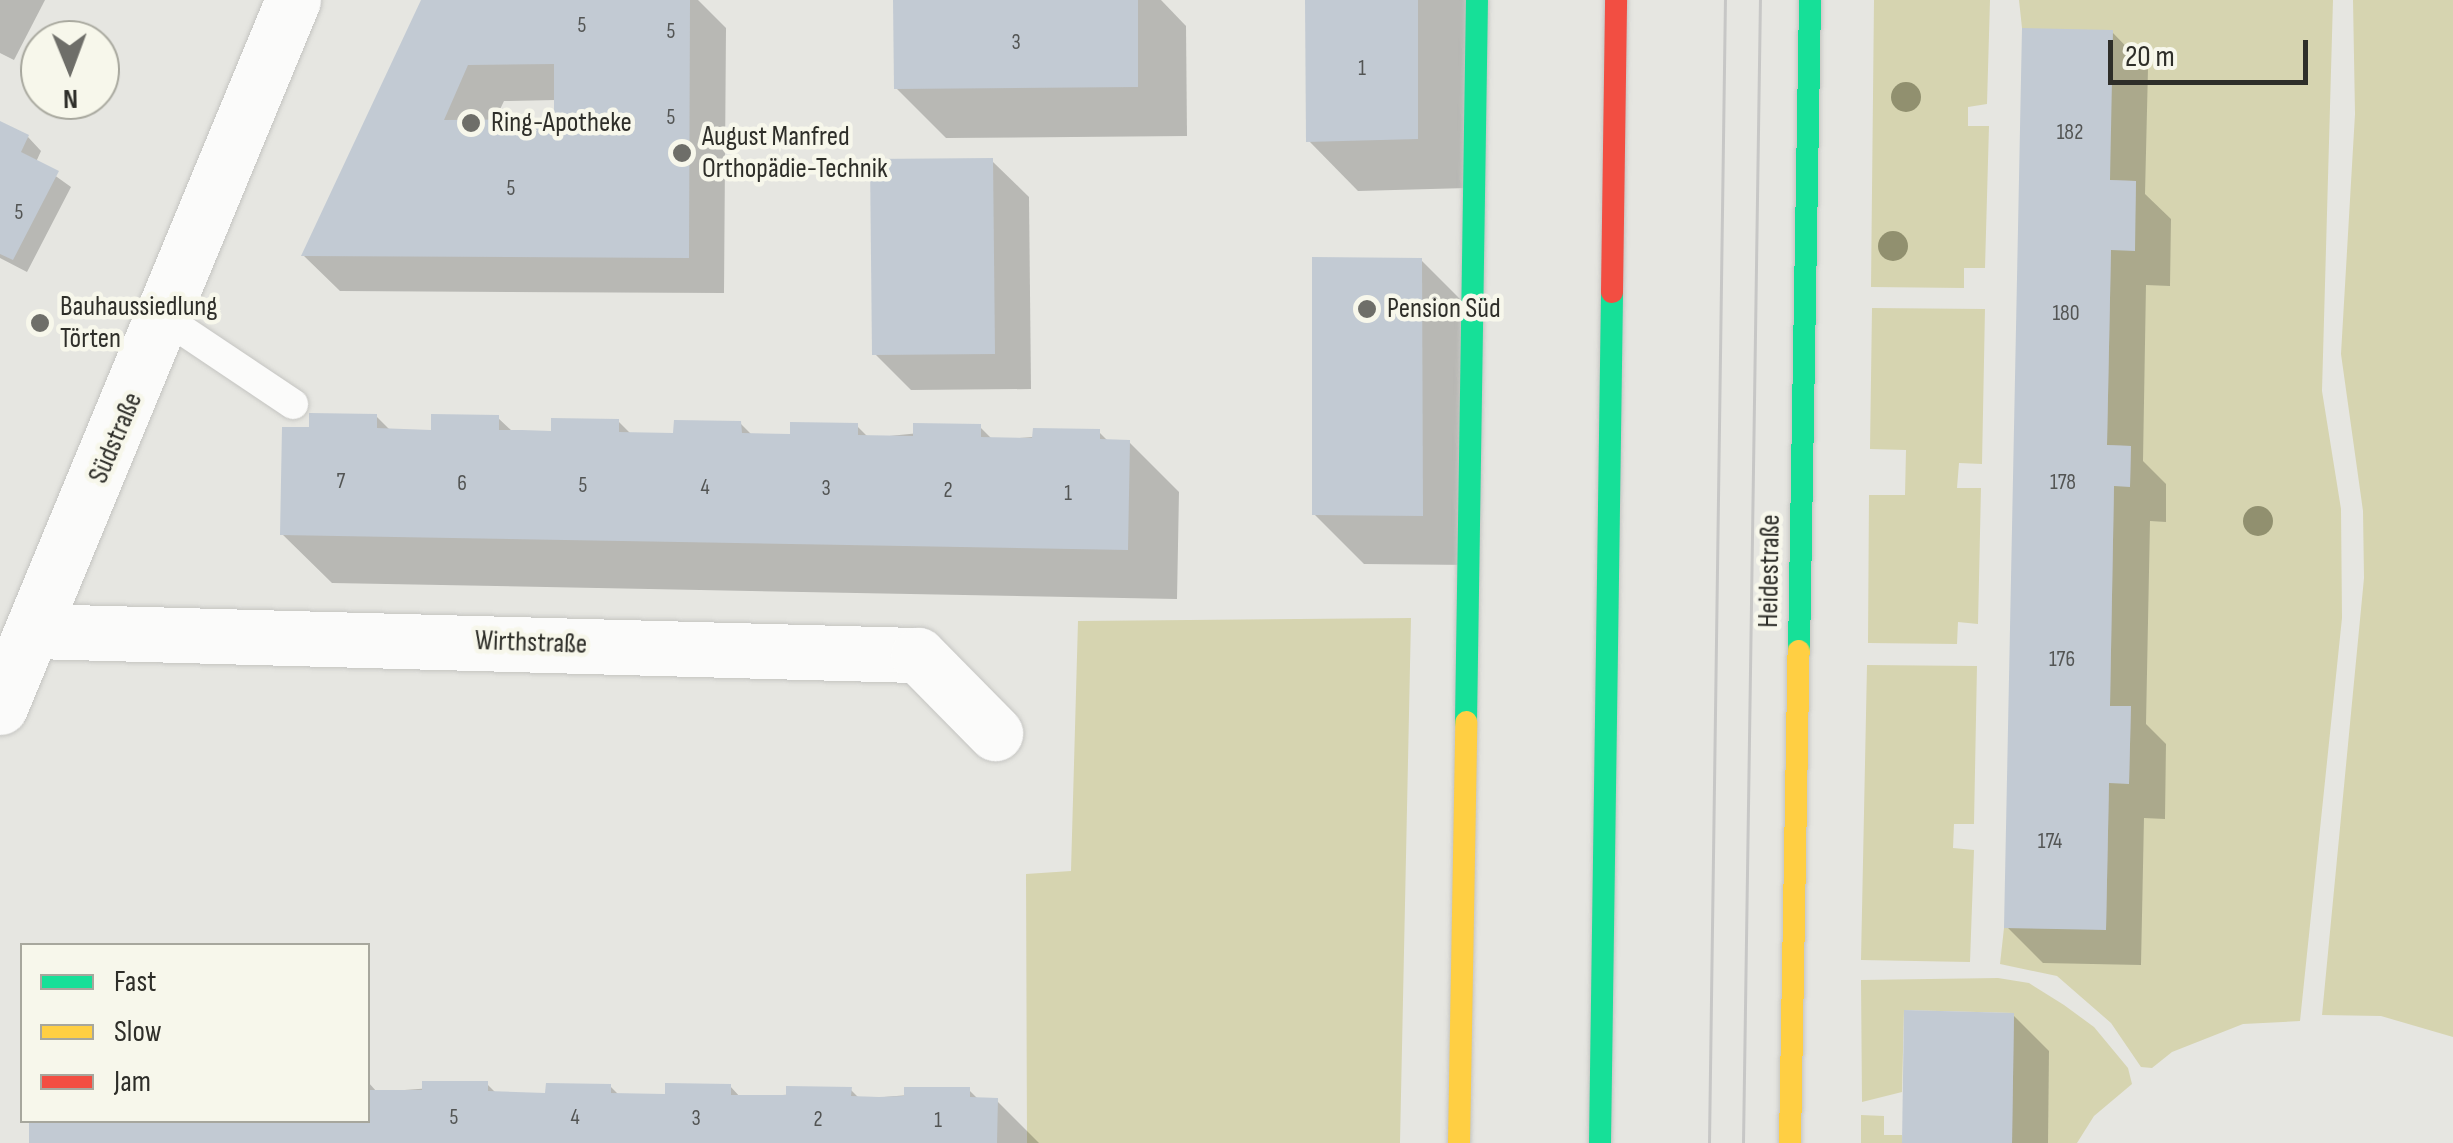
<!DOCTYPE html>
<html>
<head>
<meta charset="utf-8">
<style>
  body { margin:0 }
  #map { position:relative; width:2453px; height:1143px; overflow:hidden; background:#e6e6e1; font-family:"Sofia Sans Condensed",sans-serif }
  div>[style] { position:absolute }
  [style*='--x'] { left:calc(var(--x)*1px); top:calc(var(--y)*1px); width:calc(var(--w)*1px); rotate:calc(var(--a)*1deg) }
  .green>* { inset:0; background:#d6d4b0 }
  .shadow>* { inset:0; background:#0003 }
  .building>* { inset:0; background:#c2cad3 }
  .roads { filter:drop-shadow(0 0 2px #c4c4c1) drop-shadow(0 0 2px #c4c4c1) }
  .lane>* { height:30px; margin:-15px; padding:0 15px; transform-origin:15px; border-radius:15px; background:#fbfbfa }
  .street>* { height:55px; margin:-27.5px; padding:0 27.5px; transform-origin:27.5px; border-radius:27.5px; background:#fbfbfa }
  .fast>* { height:22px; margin:-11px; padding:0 11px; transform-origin:11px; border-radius:11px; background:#16e098 }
  .slow>* { height:22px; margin:-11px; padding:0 11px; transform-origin:11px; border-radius:11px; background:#ffcf43 }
  .jam>* { height:22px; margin:-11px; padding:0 11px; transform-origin:11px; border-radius:11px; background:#f24e42 }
  .tram>* { height:2.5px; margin:-1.25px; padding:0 1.25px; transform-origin:1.25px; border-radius:1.25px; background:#c7c7c6 }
  .trees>* { width:30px; height:30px; margin:-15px; border-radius:50%; background:#91906f }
  .dots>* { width:28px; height:28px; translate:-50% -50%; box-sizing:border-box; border:5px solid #f7f7eb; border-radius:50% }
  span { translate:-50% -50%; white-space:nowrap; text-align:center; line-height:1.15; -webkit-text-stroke:9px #f7f7eb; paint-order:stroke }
  .number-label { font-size:22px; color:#535554 }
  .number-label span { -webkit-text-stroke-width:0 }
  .poi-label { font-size:28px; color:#2e2e29 }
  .left { translate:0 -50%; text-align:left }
  .street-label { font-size:28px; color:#2e2e29 }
  .legend { position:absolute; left:20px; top:943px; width:350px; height:180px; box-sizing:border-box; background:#f7f7eb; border:2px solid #a7a79d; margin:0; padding:12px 18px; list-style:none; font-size:30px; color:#2e2e29 }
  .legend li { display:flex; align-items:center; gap:20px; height:50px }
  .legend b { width:50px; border:2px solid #a7a79d }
  .north { position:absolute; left:20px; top:20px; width:100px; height:100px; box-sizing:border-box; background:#f7f7eb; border:2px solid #a7a79d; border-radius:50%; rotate:179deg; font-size:28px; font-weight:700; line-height:40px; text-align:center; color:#2e2e29 }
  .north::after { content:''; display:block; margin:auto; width:35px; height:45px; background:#6e6e69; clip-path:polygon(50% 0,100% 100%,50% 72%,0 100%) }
  .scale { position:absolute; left:2108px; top:40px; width:200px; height:45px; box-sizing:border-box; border:5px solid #2e2e29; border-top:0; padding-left:12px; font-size:30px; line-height:35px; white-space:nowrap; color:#2e2e29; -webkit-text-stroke:8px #f7f7eb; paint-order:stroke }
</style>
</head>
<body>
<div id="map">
  <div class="green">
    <i style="clip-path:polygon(1874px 0,1990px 0,1987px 104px,1968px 107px,1968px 126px,1989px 126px,1985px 268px,1964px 268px,1964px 288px,1871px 287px)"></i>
    <i style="clip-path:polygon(2019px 0,2333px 0,2322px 391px,2341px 509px,2342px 618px,2300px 1021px,2243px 1024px,2172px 1052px,2152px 1068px,2141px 1067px,2111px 1023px,2057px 976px,2000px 964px,2004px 928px,2106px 929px,2109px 783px,2129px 783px,2131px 706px,2110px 706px,2114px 486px,2130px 486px,2131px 446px,2107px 445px,2111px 250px,2134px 250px,2136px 181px,2110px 180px,2022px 28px)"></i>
    <i style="clip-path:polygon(2353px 0,2453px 0,2453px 1037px,2381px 1016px,2322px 1015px,2364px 578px,2363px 511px,2341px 354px,2355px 114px)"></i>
    <i style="clip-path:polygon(1872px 308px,1985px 309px,1982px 464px,1959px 463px,1957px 488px,1981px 488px,1978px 624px,1958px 622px,1957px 644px,1868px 643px,1869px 495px,1905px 495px,1906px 450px,1870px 449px)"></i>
    <i style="clip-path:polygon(1411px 618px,1400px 1143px,1027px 1143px,1026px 874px,1071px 871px,1078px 621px)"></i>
    <i style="clip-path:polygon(1867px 665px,1977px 666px,1974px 824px,1954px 824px,1953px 848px,1974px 850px,1970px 962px,1861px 960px)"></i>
    <i style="clip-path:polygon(1998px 978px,2029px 983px,2064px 1005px,2094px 1027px,2128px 1068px,2132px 1084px,2094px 1116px,2077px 1143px,2012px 1143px,2014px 1013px,1904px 1010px,1902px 1092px,1862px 1102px,1861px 980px)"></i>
    <i style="clip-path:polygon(1861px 1115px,1884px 1116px,1884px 1135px,1902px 1135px,1902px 1143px,1861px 1143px)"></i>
  </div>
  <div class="shadow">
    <i style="clip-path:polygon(0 0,45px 0,14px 60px,0 53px)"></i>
    <i style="clip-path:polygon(evenodd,424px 0,698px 0,726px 28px,724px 293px,340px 291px,304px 256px,424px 0,556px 100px,556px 122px,494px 122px,504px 101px,556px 100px)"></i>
    <i style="clip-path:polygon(895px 0,1161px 0,1186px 26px,1187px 136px,946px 138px,896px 88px)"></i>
    <i style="clip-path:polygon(1308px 0,1467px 0,1467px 188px,1358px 191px,1309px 141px)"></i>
    <i style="clip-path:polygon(2112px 32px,2148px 69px,2145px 194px,2171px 219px,2170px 286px,2146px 285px,2143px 461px,2166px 484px,2166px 522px,2150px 521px,2146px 724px,2166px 744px,2165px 819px,2144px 818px,2141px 965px,2043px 963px,2007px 927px)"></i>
    <i style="clip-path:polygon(0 123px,28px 137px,41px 151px,36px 162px,71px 187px,27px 272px,0 258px)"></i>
    <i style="clip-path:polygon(992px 161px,1029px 197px,1031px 389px,911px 390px,875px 354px)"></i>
    <i style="clip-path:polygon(1421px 260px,1471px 310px,1472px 565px,1364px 564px,1314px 514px)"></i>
    <i style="clip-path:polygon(376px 416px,391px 431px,434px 432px,498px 418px,513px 432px,554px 433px,618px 421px,632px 435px,676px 436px,740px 423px,753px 436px,792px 437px,857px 426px,869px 438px,980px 427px,993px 440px,1099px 432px,1109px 442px,1129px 442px,1179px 492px,1177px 599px,332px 583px,282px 534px,312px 430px)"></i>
    <i style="clip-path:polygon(2013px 1015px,2049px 1051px,2048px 1143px,1904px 1143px)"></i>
    <i style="clip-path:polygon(368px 1082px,377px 1092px,487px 1084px,497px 1094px,547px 1095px,610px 1086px,619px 1095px,668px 1096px,730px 1086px,741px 1098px,851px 1090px,860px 1099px,969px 1090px,979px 1100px,997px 1101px,1039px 1143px,31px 1143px,368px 1120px)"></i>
  </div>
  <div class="building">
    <i style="clip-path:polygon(evenodd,421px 0,690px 0,689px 258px,301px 256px,421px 0,554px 64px,554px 119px,444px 120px,468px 65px,554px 64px)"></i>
    <i style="clip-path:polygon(893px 0,1138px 0,1138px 87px,894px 89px)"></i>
    <i style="clip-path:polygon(1305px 0,1418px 0,1418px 139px,1306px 142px)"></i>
    <i style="clip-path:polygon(2022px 28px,2113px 30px,2110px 180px,2136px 181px,2135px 251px,2111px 250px,2107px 445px,2131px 446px,2130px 487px,2114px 486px,2110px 706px,2131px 706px,2129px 784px,2109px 783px,2106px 930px,2004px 928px)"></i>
    <i style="clip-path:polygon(0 121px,29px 135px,21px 152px,59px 171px,13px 260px,0 254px)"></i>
    <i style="clip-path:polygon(993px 158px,995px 354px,872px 355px,870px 159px)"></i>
    <i style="clip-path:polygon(1312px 257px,1422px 258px,1423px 516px,1312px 515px)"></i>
    <i style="clip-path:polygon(309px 413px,377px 414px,377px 428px,431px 430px,431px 414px,499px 415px,499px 430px,522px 430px,551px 431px,551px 418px,619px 419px,619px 432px,673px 433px,674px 420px,741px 421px,742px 433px,790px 434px,790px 422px,858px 423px,858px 435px,913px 436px,913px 423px,981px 424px,981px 437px,1032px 438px,1033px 428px,1100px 429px,1100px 439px,1130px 440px,1128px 550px,280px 535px,282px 427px,309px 427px)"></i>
    <i style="clip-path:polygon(1904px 1010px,2014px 1013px,2012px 1143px,1902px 1143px)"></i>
    <i style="clip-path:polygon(422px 1081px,488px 1081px,488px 1091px,545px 1093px,546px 1083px,611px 1084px,611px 1093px,665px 1094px,665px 1083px,731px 1084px,731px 1095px,786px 1095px,786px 1086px,852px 1087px,851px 1096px,879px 1097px,904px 1096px,904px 1087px,970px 1087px,970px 1097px,998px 1098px,997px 1143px,29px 1143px,29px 1120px,368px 1120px,368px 1090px,422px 1090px)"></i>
  </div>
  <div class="roads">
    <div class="lane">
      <i style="--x:166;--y:319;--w:153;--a:33.8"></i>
    </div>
    <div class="street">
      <i style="--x:34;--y:631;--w:884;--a:1.56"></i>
      <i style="--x:918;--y:655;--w:110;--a:45.4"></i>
      <i style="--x:0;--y:707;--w:765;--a:-67.49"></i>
    </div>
    <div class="fast">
      <i style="--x:1799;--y:651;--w:651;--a:-89.03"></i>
      <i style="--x:1466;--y:722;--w:722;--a:-89.13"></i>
      <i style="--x:1600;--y:1143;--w:851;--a:-89.19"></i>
    </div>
    <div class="slow">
      <i style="--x:1459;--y:1143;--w:421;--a:-89"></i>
      <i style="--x:1790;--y:1143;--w:492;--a:-89"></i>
    </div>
    <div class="jam">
      <i style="--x:1612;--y:292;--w:292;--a:-89.2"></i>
    </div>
  </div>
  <div class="tram">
    <i style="--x:1709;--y:1143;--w:1143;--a:-89.2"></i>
    <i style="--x:1743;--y:1143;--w:1143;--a:-89.15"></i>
  </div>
  <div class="trees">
    <i style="left:1906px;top:97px"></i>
    <i style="left:1893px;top:246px"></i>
    <i style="left:2258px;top:521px"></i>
  </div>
  <div class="dots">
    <i style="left:471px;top:123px;background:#6e6e69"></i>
    <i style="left:682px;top:153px;background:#6e6e69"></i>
    <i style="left:1367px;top:309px;background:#6e6e69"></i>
    <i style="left:40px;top:323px;background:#6e6e69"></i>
  </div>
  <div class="number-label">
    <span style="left:582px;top:26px">5</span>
    <span style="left:671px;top:32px">5</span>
    <span style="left:1016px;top:43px">3</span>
    <span style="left:1362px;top:69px">1</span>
    <span style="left:671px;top:118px">5</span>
    <span style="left:2070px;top:133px">182</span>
    <span style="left:511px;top:189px">5</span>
    <span style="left:19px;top:213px">5</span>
    <span style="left:2066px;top:314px">180</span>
    <span style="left:341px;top:482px">7</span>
    <span style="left:2063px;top:483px">178</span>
    <span style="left:462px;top:484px">6</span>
    <span style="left:583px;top:486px">5</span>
    <span style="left:705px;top:488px">4</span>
    <span style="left:826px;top:489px">3</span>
    <span style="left:948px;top:491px">2</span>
    <span style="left:1068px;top:494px">1</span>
    <span style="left:2062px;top:660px">176</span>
    <span style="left:2050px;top:842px">174</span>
    <span style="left:454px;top:1118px">5</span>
    <span style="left:575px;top:1118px">4</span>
    <span style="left:696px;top:1119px">3</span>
    <span style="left:818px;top:1120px">2</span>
    <span style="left:938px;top:1121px">1</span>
  </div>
  <div class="poi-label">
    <span class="left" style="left:491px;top:123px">Ring-Apotheke</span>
    <span class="left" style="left:702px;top:153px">August Manfred<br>Orthopädie-Technik</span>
    <span class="left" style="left:60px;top:323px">Bauhaussiedlung<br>Törten</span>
    <span class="left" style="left:1387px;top:309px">Pension Süd</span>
  </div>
  <div class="street-label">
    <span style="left:116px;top:438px;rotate:-67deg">Südstraße</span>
    <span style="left:1770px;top:571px;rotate:-89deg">Heidestraße</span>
    <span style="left:531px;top:643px;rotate:2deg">Wirthstraße</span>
  </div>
  <ul class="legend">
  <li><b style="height:12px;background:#16e098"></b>Fast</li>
  <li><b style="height:12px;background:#ffcf43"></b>Slow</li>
  <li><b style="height:12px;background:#f24e42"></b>Jam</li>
  </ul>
  <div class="north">N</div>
  <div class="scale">20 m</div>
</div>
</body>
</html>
